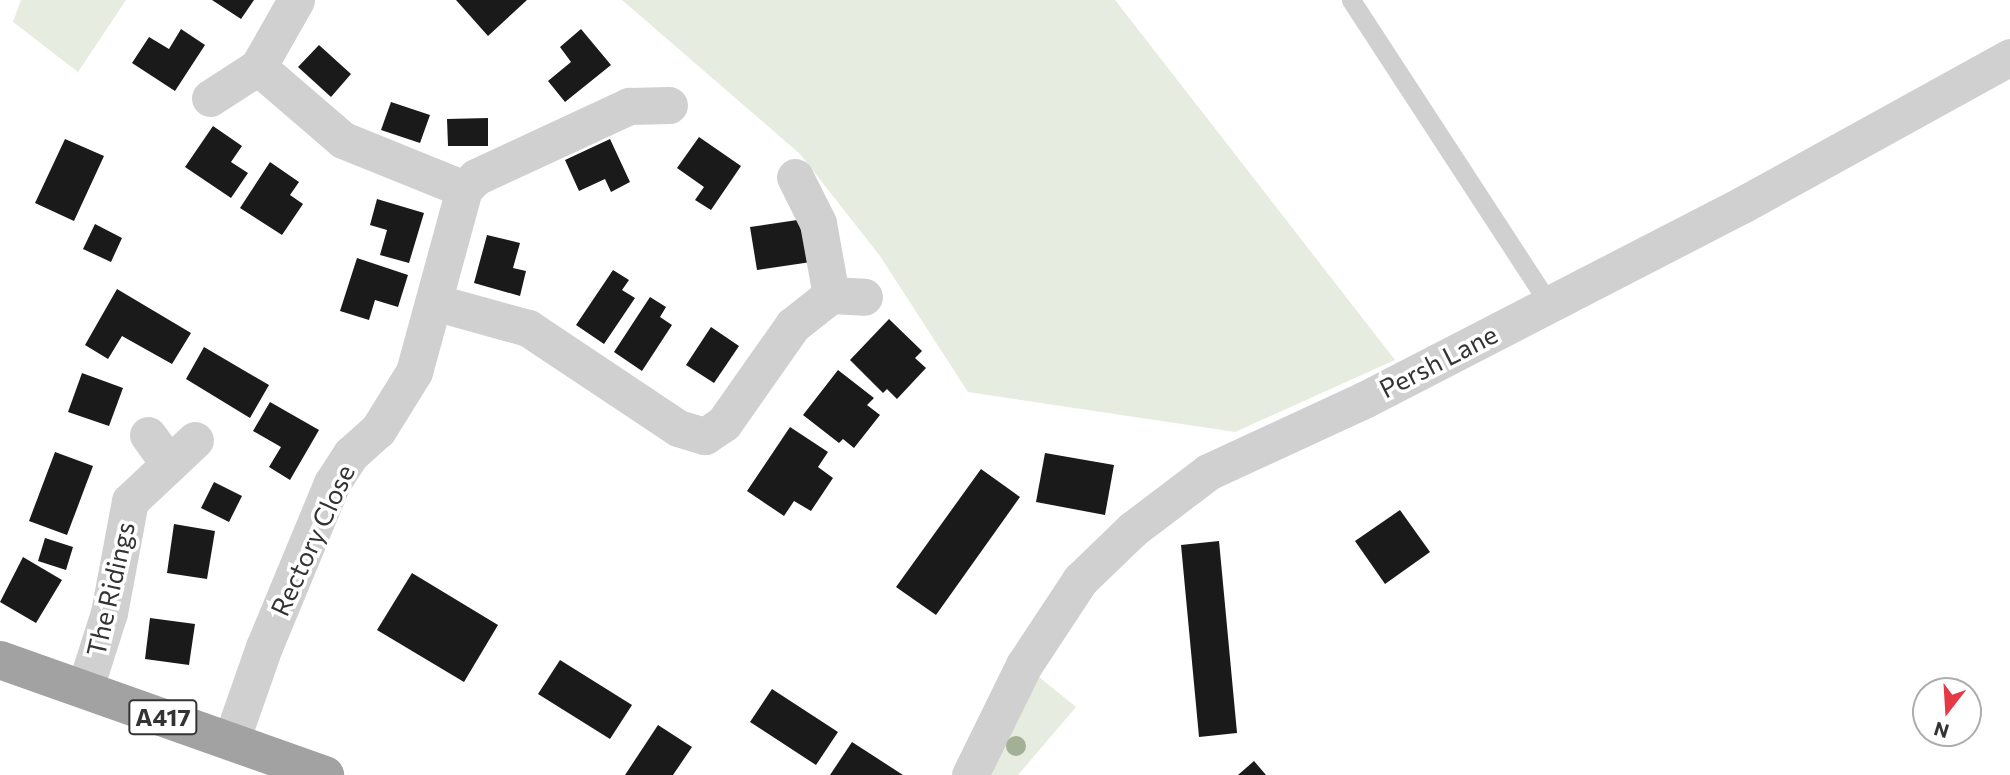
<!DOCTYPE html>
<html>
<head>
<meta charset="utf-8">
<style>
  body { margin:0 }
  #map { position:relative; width:2010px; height:775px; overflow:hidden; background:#fff; font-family:Commissioner,sans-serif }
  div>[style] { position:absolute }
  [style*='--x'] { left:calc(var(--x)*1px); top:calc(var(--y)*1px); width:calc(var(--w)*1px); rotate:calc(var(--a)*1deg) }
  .green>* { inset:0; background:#e6ecdf }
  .building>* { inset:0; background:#1a1a1a }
  .service>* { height:19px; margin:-9.5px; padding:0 9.5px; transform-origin:9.5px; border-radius:9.5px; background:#d0d0d0 }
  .minor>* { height:37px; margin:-18.5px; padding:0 18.5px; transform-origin:18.5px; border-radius:18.5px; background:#d0d0d0 }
  .trunk>* { height:38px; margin:-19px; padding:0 19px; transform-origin:19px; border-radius:19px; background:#a2a2a2 }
  .trees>* { width:20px; height:20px; margin:-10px; border-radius:50%; background:#a2b095 }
  span { translate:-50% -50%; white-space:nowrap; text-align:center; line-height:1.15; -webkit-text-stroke:7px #fff; paint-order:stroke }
  .shield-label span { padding:2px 5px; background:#fff; border:2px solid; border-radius:5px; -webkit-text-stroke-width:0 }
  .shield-label { font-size:24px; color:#333; font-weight:700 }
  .street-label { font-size:26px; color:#333 }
  .north { position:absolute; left:1912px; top:677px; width:70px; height:70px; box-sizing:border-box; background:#fff; border:2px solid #adadad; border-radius:50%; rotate:197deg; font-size:19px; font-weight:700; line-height:28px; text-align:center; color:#333 }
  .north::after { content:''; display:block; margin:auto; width:24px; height:32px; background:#e63946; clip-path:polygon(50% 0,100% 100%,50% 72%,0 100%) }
</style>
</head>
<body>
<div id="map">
  <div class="green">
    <i style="clip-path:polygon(21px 0,126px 0,78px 72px,13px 22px)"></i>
    <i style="clip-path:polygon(622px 0,1115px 0,1395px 360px,1235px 432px,968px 392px,880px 256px,800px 154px)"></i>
    <i style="clip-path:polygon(1024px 665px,1076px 707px,1018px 775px,970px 775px)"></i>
  </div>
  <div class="building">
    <i style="clip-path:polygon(212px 0,254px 0,241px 19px)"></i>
    <i style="clip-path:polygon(456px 0,527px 0,488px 36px)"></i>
    <i style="clip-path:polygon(181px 29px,205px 45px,175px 91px,132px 63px,149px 37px,169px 49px)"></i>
    <i style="clip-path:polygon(581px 29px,611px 65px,565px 102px,548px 81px,571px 62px,560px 47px)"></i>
    <i style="clip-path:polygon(319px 45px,351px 74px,331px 97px,298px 67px)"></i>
    <i style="clip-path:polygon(391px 102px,430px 115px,420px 143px,381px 130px)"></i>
    <i style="clip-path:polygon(488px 118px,488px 146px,448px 146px,447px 119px)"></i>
    <i style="clip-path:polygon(213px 126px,242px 146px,231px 162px,248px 173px,231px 198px,185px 167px)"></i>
    <i style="clip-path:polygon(699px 137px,741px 166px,711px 210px,695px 200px,704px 187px,677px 168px)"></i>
    <i style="clip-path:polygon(65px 139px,104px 156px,74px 221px,35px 203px)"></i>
    <i style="clip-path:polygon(610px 139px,630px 182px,611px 192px,605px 179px,579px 191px,565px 160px)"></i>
    <i style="clip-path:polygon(270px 162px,299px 182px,290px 195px,303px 204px,282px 235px,240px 208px)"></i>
    <i style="clip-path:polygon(377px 199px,424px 213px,409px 263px,380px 255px,387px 230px,370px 225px)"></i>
    <i style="clip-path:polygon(804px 219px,811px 262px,757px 270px,750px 227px)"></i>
    <i style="clip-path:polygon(95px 224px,122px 238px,111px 262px,83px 249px)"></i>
    <i style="clip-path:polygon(487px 235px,520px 243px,513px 268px,526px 271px,520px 296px,474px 283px)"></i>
    <i style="clip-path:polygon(357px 258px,408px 275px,398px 307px,375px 300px,369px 320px,340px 311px)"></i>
    <i style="clip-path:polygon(613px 270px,629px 280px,622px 290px,635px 298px,604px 344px,576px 325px)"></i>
    <i style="clip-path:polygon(117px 289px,191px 333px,172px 364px,122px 336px,108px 359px,85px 345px)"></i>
    <i style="clip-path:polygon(650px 297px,666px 307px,660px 317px,672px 325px,642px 371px,614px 352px)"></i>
    <i style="clip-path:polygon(889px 319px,922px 351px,915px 358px,926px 368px,897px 399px,887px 389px,883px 393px,850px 360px)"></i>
    <i style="clip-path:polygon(711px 327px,739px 346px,714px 383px,686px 365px)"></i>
    <i style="clip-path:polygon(204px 347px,269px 385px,250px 418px,186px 379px)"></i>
    <i style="clip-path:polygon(838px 370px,874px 398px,867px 405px,880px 415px,854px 448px,843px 439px,839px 443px,803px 415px)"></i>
    <i style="clip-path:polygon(82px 373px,123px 388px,109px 426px,68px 412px)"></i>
    <i style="clip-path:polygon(270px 402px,319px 430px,290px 480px,269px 467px,281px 447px,253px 431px)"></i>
    <i style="clip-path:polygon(790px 427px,828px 452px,818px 467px,833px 478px,811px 511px,794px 501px,784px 516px,747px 491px)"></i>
    <i style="clip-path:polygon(55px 452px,93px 466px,67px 535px,29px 521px)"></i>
    <i style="clip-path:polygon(1045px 453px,1114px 465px,1105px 515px,1036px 502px)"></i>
    <i style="clip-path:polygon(981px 469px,1020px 497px,936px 615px,896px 587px)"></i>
    <i style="clip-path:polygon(214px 482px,242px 496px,229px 522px,201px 508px)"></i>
    <i style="clip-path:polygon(1400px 510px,1430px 552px,1385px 584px,1355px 541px)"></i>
    <i style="clip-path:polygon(174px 524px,215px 531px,207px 579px,167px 573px)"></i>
    <i style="clip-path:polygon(45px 538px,73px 547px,66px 570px,38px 561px)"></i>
    <i style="clip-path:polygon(1219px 541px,1237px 733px,1199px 737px,1181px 545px)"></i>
    <i style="clip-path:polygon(23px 557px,62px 580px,36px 623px,0 602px)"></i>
    <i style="clip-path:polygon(412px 573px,498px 625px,464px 682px,377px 630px)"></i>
    <i style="clip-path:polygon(150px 618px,195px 624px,189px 665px,145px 659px)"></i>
    <i style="clip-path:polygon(560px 660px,632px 705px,610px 739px,538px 694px)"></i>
    <i style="clip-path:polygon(772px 689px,838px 732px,816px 765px,750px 722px)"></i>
    <i style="clip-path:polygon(658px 725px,692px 747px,673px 775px,625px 775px)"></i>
    <i style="clip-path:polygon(852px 742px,903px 775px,830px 775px)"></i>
    <i style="clip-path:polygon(1254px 761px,1266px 775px,1238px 775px)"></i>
  </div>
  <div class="service">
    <i style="--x:1351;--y:0;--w:363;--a:56.9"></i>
  </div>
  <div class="minor">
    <i style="--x:258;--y:67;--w:112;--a:40.7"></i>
    <i style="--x:343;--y:140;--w:131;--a:22"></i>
    <i style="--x:210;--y:98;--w:57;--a:-32.9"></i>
    <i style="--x:258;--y:67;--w:77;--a:-60.4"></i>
    <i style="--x:795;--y:177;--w:51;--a:63.4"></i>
    <i style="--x:818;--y:223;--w:73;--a:79.8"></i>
    <i style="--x:434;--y:302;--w:98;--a:15.5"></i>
    <i style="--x:528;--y:328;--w:180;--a:33.7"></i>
    <i style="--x:678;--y:428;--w:28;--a:17"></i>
    <i style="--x:705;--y:436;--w:23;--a:-34"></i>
    <i style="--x:724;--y:423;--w:120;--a:-54.9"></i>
    <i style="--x:793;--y:325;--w:48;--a:-38.3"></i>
    <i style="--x:831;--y:295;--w:33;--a:3"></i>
    <i style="--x:148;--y:435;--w:36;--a:54"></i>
    <i style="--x:85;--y:688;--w:79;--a:-72.3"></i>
    <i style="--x:109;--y:613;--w:114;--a:-79.4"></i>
    <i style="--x:130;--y:501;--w:89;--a:-43.2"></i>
    <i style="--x:231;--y:741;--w:100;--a:-70.7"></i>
    <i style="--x:264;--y:647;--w:178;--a:-67.5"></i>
    <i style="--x:332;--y:483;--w:35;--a:-57"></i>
    <i style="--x:351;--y:454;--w:36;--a:-42"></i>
    <i style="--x:378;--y:430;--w:68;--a:-58.2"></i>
    <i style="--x:414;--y:372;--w:190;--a:-74.7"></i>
    <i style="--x:464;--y:189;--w:17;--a:-45"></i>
    <i style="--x:476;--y:177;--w:169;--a:-24.9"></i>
    <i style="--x:629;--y:106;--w:40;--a:-1.4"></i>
    <i style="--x:970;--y:775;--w:123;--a:-63.9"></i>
    <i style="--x:1024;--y:665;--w:102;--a:-56.6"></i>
    <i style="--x:1080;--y:580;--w:74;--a:-43.9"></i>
    <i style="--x:1133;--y:529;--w:94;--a:-37.2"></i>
    <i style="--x:1208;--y:472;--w:172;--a:-24.8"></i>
    <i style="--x:1364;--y:400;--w:425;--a:-27.3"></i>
    <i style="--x:1742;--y:205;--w:306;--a:-28.9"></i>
  </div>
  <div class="trunk">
    <i style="--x:0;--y:660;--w:345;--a:19.5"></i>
  </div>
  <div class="trees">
    <i style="left:1016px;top:746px"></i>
  </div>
  <div class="shield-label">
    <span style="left:163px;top:717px">A417</span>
  </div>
  <div class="street-label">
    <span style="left:1438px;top:361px;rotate:-27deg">Persh Lane</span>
    <span style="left:312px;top:540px;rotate:-65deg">Rectory Close</span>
    <span style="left:110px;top:589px;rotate:-77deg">The Ridings</span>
  </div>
  <div class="north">N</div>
</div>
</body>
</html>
